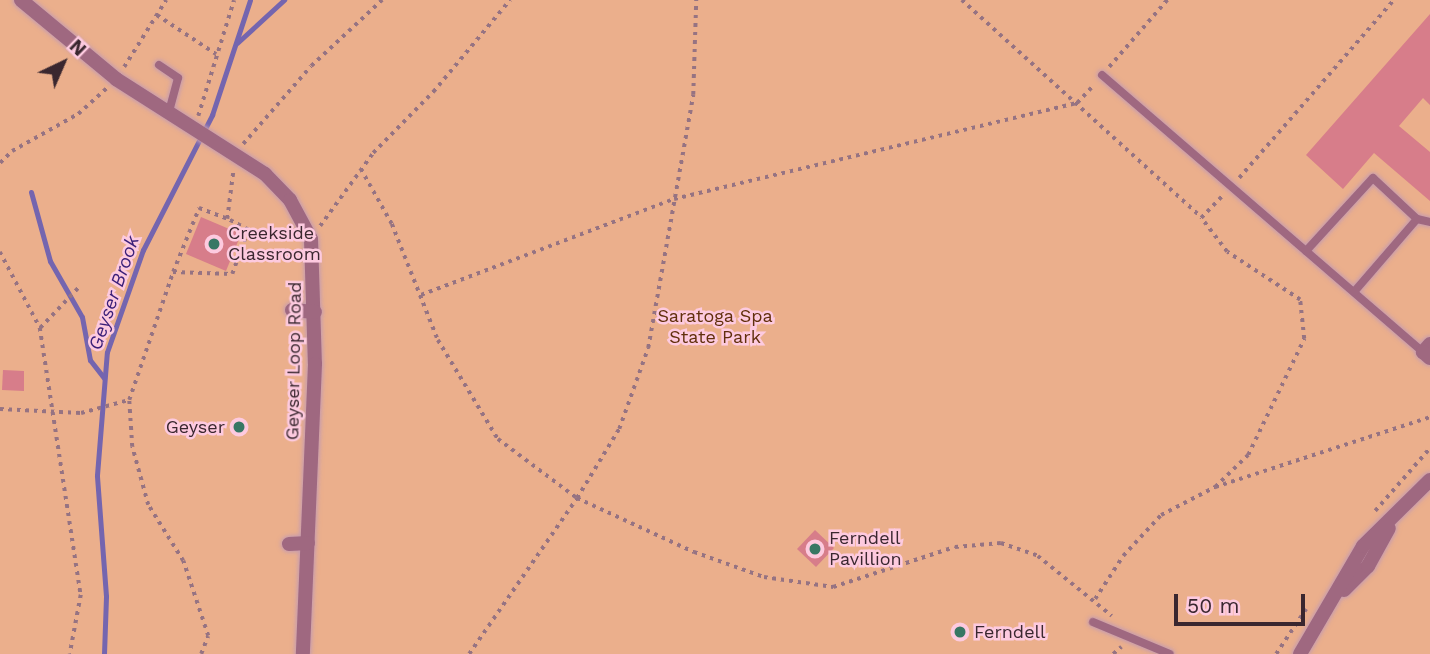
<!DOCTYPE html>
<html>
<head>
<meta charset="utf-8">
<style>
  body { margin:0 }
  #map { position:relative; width:1430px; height:654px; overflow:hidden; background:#efbdd2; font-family:"Work Sans",sans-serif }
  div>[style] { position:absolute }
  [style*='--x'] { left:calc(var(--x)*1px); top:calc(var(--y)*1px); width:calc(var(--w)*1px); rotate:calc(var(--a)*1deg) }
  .green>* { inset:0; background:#ebaf8c }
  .stream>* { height:5px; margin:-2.5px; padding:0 2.5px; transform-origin:2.5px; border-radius:2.5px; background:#7465af }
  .building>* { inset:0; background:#d77d8a }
  .path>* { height:3.5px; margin-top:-1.75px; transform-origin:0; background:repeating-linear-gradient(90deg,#967382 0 3.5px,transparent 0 8.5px) }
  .roads { filter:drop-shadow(0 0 2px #c79cae) drop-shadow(0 0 2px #c79cae) }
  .service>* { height:8px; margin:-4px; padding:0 4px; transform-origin:4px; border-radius:4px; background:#9f6880 }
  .minor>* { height:14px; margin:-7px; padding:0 7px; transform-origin:7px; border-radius:7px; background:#9f6880 }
  .dots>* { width:19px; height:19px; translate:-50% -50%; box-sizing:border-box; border:4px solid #fdcadf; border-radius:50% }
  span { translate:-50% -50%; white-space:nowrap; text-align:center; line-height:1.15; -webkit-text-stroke:5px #fdcadf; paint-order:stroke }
  .poi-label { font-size:18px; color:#3a272f }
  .left { translate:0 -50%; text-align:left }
  .right { translate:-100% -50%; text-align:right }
  .park-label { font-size:18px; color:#612f0b }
  .street-label { font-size:18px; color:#3a272f }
  .water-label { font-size:19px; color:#3b1f78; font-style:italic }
  .north { position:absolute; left:28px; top:28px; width:70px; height:70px; -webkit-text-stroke:5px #fdcadf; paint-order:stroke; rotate:44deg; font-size:19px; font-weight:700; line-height:28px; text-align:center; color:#3a272f }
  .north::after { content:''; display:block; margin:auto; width:24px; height:32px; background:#3a272f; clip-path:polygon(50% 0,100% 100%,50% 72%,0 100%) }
  .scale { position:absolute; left:1174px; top:594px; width:131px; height:32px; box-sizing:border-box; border:4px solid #3a272f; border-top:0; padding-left:9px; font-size:21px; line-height:24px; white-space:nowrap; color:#3a272f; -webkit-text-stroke:5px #fdcadf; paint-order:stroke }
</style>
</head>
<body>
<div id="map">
  <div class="green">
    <i style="clip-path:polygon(0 0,1430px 0,1430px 654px,0 654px)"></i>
  </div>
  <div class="stream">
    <i style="--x:237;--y:43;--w:64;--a:-42.5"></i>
    <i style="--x:31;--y:192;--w:72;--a:74.6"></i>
    <i style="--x:50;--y:261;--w:64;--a:60.3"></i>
    <i style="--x:82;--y:317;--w:44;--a:79.5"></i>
    <i style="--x:90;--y:360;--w:23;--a:52"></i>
    <i style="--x:104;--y:654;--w:58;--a:-88"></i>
    <i style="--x:106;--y:596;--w:121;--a:-94.3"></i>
    <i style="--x:97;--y:475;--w:123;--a:-85.4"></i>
    <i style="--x:107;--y:352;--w:108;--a:-70.6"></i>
    <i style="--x:143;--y:250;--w:152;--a:-62.9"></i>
    <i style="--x:212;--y:115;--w:121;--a:-71.7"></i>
  </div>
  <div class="building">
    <i style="clip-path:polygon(1430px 14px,1430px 105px,1423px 98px,1399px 126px,1430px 152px,1430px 201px,1374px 153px,1343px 189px,1306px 155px)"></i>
    <i style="clip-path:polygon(201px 217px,241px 234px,226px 271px,186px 254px)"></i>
    <i style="clip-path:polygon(3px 370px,24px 371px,24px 391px,2px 390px)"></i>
    <i style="clip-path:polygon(815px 530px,834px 548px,816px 567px,797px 549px)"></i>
  </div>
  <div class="path">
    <i style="--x:962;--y:0;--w:323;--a:42.2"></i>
    <i style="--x:157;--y:15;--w:71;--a:33.5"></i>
    <i style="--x:124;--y:67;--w:79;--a:-57.9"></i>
    <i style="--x:1109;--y:67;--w:89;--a:-49.1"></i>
    <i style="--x:198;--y:116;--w:121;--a:-72.8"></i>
    <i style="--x:243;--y:144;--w:103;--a:-48.9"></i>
    <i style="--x:311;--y:66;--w:97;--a:-42.9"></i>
    <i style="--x:0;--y:163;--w:17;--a:-45"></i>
    <i style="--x:12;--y:151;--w:76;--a:-29.3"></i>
    <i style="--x:78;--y:114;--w:38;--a:-42"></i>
    <i style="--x:361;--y:169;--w:63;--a:60.6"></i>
    <i style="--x:392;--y:224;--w:125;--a:68.4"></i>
    <i style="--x:438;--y:340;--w:116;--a:58.8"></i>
    <i style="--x:498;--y:439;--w:99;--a:36.8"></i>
    <i style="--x:577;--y:498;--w:129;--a:24.8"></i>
    <i style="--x:694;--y:552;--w:74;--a:19.7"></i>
    <i style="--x:764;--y:577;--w:70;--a:8.2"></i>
    <i style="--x:833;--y:587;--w:128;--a:-18.2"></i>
    <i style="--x:955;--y:547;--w:46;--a:-5"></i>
    <i style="--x:1001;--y:543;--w:39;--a:19"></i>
    <i style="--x:1038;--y:556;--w:95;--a:39"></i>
    <i style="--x:1239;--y:178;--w:236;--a:-49"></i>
    <i style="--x:320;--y:226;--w:90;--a:-54"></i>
    <i style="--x:373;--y:153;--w:86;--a:-45.5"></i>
    <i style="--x:433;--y:92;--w:120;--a:-50.1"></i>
    <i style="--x:0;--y:252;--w:86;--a:62.2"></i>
    <i style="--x:40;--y:328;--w:270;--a:81.3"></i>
    <i style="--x:81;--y:595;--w:60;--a:100.6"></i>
    <i style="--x:173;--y:272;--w:69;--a:-67.9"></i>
    <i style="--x:199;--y:208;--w:30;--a:21"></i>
    <i style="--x:421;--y:295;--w:271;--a:-20.8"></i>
    <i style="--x:674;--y:199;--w:414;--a:-13.4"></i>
    <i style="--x:1077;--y:103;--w:23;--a:-47"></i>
    <i style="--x:40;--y:328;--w:55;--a:-46.5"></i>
    <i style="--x:0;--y:409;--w:81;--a:2.8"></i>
    <i style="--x:81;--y:413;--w:50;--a:-15.2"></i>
    <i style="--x:1215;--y:487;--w:46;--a:-44.1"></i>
    <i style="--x:1248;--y:455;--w:129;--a:-64.2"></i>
    <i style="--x:1304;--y:339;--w:39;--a:-96"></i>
    <i style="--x:1300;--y:300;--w:87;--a:-146.7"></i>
    <i style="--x:1227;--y:252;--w:43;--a:-127.4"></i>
    <i style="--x:1201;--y:218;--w:33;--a:-46"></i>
    <i style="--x:1375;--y:511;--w:84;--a:-48.9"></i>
    <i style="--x:1095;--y:599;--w:51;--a:-56.9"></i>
    <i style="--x:1123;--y:556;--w:56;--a:-47.2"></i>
    <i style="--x:1161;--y:515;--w:61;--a:-27.4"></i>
    <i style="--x:1215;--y:487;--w:226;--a:-18"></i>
    <i style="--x:201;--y:654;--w:19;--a:-69"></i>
    <i style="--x:208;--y:636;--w:79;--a:-108.4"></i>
    <i style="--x:183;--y:561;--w:66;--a:-122"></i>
    <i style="--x:148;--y:505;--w:60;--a:-105.4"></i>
    <i style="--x:132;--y:447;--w:47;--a:-93.7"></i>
    <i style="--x:129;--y:400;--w:135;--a:-71"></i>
    <i style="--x:173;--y:272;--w:59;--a:1.9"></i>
    <i style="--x:232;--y:274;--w:47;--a:-70"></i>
    <i style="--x:248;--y:230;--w:24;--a:-152"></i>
    <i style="--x:227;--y:219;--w:47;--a:-82.7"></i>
    <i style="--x:469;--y:654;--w:190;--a:-55.3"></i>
    <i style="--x:577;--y:498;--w:81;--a:-58.7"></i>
    <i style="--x:619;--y:429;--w:86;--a:-70.3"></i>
    <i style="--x:648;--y:348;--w:257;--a:-79.9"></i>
    <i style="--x:693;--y:95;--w:95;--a:-88.2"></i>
    <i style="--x:1113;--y:654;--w:11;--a:-41"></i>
    <i style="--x:1276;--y:654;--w:54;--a:-56.3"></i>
  </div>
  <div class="roads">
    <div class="service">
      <i style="--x:159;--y:65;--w:23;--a:34"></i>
      <i style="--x:178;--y:78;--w:35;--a:105"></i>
      <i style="--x:1102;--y:75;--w:424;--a:40.8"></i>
      <i style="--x:1417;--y:219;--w:13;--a:13"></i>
      <i style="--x:1306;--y:251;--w:99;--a:-47.5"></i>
      <i style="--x:1373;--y:178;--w:60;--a:43"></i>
      <i style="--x:1417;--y:219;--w:96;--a:130.8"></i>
      <i style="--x:1093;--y:622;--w:83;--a:22.6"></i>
    </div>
    <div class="minor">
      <i style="--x:21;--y:0;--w:124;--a:39.7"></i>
      <i style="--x:116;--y:79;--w:177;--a:32.5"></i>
      <i style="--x:265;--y:174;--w:36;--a:46"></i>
      <i style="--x:290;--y:200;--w:44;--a:61.7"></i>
      <i style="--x:311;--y:239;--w:125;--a:88.2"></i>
      <i style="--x:315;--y:364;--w:290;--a:92.4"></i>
      <i style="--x:292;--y:310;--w:23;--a:5"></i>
      <i style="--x:1430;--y:344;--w:11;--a:131"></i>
      <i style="--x:1423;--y:352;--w:9;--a:41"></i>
      <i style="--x:289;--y:544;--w:19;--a:-3"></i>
      <i style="--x:1344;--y:590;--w:34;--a:-45"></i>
      <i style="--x:1368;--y:566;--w:43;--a:-61.1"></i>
      <i style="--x:1300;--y:654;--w:125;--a:-59.7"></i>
      <i style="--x:1363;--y:546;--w:94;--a:-44.6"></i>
    </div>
  </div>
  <div class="dots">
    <i style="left:214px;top:244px;background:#387764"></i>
    <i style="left:239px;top:427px;background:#387764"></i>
    <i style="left:815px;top:549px;background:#387764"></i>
    <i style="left:960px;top:632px;background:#387764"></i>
  </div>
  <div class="poi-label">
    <span class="left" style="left:228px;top:244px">Creekside<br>Classroom</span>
    <span class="right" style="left:225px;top:427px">Geyser</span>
    <span class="left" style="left:829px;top:549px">Ferndell<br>Pavillion</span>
    <span class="left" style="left:974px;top:632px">Ferndell</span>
  </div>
  <div class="park-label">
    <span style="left:715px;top:327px">Saratoga Spa<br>State Park</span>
  </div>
  <div class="street-label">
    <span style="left:294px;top:361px;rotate:-89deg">Geyser Loop Road</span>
  </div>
  <div class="water-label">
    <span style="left:114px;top:293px;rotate:-71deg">Geyser Brook</span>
  </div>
  <div class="north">N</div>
  <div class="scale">50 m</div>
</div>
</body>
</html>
